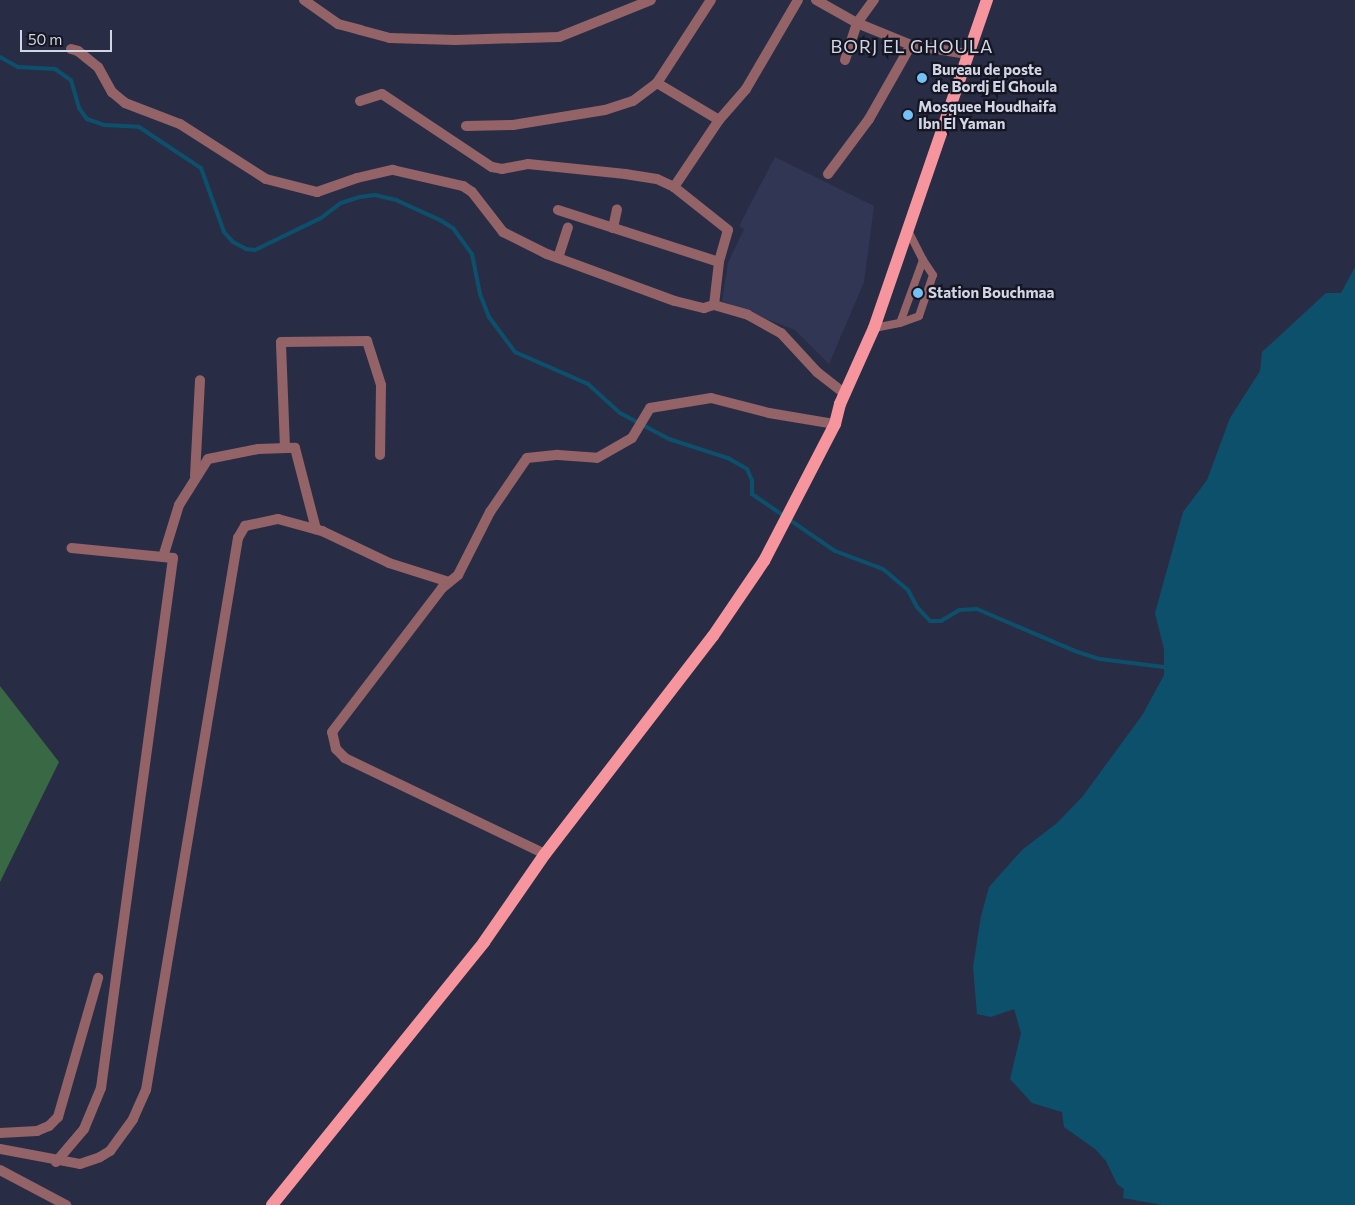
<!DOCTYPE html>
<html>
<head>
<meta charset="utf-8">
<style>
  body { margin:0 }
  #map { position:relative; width:1355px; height:1205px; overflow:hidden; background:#282d45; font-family:Commissioner,sans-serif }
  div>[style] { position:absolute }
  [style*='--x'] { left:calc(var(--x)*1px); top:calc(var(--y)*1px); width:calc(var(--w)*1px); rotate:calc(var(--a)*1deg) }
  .built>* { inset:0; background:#313655 }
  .forest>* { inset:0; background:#396844 }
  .water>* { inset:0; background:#0d506c }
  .stream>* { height:4px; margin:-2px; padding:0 2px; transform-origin:2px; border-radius:2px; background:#0d506c }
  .service>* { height:8px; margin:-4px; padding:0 4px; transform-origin:4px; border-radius:4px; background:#936367 }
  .minor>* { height:10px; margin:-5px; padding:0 5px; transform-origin:5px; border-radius:5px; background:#936367 }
  .primary>* { height:12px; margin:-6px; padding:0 6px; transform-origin:6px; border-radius:6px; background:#f6959e }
  .dots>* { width:14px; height:14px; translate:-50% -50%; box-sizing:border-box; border:2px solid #141621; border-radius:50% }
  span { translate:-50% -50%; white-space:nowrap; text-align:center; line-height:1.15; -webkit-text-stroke:4.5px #141621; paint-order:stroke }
  .poi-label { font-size:15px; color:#d2d5e5; font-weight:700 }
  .left { translate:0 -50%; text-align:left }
  .quarter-label { font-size:18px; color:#d2d5e5; letter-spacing:1px }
  .scale { position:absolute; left:20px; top:30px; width:92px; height:22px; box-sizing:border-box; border:2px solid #d2d5e5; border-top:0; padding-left:6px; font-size:15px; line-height:18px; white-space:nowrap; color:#d2d5e5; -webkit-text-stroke:4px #141621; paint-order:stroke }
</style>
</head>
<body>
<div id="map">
  <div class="built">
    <i style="clip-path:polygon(775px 157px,874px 206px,864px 282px,829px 364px,795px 330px,722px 301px,728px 263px,744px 229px,739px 226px)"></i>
  </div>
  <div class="forest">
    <i style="clip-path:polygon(0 686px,59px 762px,0 882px)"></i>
  </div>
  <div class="water">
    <i style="clip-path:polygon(1355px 267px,1355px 1205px,1162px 1205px,1123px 1198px,1124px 1189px,1117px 1184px,1106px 1161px,1095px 1149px,1064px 1127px,1062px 1112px,1032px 1103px,1010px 1079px,1021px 1033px,1014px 1009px,991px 1017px,977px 1014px,973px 967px,981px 916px,989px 887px,1022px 850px,1057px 823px,1083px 796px,1143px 714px,1164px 675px,1164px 649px,1155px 613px,1183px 512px,1207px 480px,1230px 418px,1260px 371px,1262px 352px,1326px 293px,1341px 293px)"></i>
  </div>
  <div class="stream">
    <i style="--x:0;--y:57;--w:21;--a:29"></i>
    <i style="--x:18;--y:67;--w:37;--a:3"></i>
    <i style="--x:55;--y:69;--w:19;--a:35"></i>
    <i style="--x:71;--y:80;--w:29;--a:74"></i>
    <i style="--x:79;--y:108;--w:14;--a:54"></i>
    <i style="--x:87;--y:119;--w:18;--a:19"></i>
    <i style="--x:104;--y:125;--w:35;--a:3"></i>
    <i style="--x:139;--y:127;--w:74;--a:33.5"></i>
    <i style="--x:201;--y:168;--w:68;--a:70.2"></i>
    <i style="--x:224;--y:232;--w:13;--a:48"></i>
    <i style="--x:233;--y:242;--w:15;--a:28"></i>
    <i style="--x:246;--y:249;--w:9;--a:6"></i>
    <i style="--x:255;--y:250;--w:73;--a:-25.9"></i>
    <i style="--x:321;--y:218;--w:25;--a:-37"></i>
    <i style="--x:341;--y:203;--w:20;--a:-18"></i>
    <i style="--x:360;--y:197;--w:15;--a:-8"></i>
    <i style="--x:375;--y:195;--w:22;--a:13"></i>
    <i style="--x:396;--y:200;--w:48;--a:24.4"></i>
    <i style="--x:440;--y:220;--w:15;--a:32"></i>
    <i style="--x:453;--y:228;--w:32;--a:54"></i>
    <i style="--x:472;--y:254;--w:41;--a:78.7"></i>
    <i style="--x:480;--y:294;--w:25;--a:69"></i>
    <i style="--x:489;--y:317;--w:44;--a:53.4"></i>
    <i style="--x:515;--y:352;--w:80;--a:23.7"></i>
    <i style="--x:588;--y:384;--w:43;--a:42.2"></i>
    <i style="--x:620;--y:413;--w:55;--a:28"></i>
    <i style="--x:669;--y:439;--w:62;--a:17.9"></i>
    <i style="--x:728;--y:458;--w:22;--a:30"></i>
    <i style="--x:747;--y:469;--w:12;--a:66"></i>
    <i style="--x:752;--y:480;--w:14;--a:90"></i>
    <i style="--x:752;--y:494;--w:101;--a:34.5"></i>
    <i style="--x:835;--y:551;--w:51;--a:20.6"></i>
    <i style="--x:883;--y:569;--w:33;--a:40"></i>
    <i style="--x:908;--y:590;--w:19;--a:62"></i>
    <i style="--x:917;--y:607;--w:19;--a:47"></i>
    <i style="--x:930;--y:621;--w:11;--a:0"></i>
    <i style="--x:941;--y:621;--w:21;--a:-31"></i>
    <i style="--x:959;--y:610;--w:18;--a:-3"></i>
    <i style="--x:977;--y:609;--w:107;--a:23.2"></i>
    <i style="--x:1075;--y:651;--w:26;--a:18"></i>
    <i style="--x:1100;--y:659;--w:64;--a:7.1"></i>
  </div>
  <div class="service">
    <i style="--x:900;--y:323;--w:20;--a:-20"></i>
    <i style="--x:919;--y:316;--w:43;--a:-71.1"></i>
    <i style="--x:933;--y:275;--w:18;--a:-124"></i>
    <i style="--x:874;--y:328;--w:26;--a:-11"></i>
    <i style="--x:900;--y:323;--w:67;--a:-69.9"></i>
    <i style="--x:923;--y:260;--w:30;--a:-117"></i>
  </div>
  <div class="minor">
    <i style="--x:304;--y:0;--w:42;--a:35.2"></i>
    <i style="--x:338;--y:24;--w:23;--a:15"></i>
    <i style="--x:360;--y:30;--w:31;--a:15"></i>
    <i style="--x:390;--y:38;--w:65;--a:1.8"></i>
    <i style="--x:455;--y:40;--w:104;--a:-1.7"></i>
    <i style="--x:559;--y:37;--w:99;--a:-21.9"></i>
    <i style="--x:816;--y:0;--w:47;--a:29.3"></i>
    <i style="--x:857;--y:23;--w:58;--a:22.2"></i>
    <i style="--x:911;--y:45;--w:57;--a:9.1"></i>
    <i style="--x:71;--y:49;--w:7;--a:16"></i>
    <i style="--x:78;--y:51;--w:26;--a:39"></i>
    <i style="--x:98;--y:67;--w:29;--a:61"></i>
    <i style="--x:112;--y:92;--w:17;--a:40"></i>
    <i style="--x:125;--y:103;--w:59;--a:20.9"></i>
    <i style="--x:180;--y:124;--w:102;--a:32.6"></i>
    <i style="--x:266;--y:179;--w:53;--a:14.3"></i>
    <i style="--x:317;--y:192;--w:42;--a:-19.3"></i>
    <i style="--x:357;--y:178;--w:37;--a:-13"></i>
    <i style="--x:393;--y:170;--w:72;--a:12.9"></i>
    <i style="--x:463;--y:186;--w:11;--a:34"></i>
    <i style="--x:472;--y:192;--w:51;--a:52.2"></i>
    <i style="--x:503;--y:232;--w:49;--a:26.6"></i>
    <i style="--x:547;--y:254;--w:136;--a:20.2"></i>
    <i style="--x:675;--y:301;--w:30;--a:14"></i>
    <i style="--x:704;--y:308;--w:10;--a:-17"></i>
    <i style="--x:714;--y:305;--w:35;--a:16"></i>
    <i style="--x:748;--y:315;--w:38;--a:29"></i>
    <i style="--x:781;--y:333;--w:53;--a:47.3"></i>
    <i style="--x:817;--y:372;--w:36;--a:38"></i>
    <i style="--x:845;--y:60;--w:39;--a:-72"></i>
    <i style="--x:857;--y:23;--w:29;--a:-54"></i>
    <i style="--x:657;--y:83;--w:72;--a:30.8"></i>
    <i style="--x:360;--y:101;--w:23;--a:-18"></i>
    <i style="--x:382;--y:94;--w:132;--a:33.6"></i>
    <i style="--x:492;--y:167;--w:10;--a:11"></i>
    <i style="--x:502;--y:169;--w:26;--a:-11"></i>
    <i style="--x:528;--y:164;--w:98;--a:5.9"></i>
    <i style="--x:625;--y:174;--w:32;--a:9"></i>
    <i style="--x:657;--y:179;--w:19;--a:25"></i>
    <i style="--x:674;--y:187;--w:69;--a:38.5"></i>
    <i style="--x:728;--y:230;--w:33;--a:106"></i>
    <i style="--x:719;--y:262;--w:43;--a:96.6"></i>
    <i style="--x:466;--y:126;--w:47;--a:-1.2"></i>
    <i style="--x:513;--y:125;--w:93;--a:-9.3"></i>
    <i style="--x:605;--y:110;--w:29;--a:-18"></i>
    <i style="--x:633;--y:101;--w:30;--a:-37"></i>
    <i style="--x:657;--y:83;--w:99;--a:-57"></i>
    <i style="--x:828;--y:174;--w:69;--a:-53.3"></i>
    <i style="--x:869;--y:119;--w:85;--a:-60.4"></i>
    <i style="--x:674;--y:187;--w:81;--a:-56.1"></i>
    <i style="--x:719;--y:120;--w:41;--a:-48.9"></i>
    <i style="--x:746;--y:89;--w:103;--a:-59.7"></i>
    <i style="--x:558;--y:210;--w:169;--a:17.9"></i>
    <i style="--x:613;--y:228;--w:19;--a:-78"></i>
    <i style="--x:558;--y:258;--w:32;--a:-72"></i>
    <i style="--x:285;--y:448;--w:106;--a:-92.2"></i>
    <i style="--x:281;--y:342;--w:86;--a:-0.7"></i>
    <i style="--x:367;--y:341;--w:46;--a:72.3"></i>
    <i style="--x:381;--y:385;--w:70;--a:90.8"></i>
    <i style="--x:195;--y:476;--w:96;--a:-87"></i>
    <i style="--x:163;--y:557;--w:54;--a:-72.9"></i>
    <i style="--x:179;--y:505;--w:54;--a:-57.8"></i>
    <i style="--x:208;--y:459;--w:51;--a:-11.3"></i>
    <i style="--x:258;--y:449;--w:37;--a:-2"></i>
    <i style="--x:295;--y:448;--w:84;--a:75.5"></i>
    <i style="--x:545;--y:854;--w:222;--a:-154.4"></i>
    <i style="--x:345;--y:758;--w:13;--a:-135"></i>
    <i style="--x:336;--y:749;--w:17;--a:-103"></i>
    <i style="--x:332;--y:732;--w:181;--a:-52.6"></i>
    <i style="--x:442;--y:588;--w:21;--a:-39"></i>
    <i style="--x:458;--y:575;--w:71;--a:-63.1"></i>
    <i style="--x:490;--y:512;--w:65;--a:-55.6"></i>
    <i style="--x:527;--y:458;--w:31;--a:-6"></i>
    <i style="--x:558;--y:455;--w:39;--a:4"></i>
    <i style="--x:597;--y:458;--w:40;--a:-29.7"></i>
    <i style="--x:632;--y:438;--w:35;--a:-59"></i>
    <i style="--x:650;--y:408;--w:62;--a:-9.3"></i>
    <i style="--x:711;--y:398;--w:60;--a:14.5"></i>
    <i style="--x:769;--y:413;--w:67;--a:9.5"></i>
    <i style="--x:0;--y:1133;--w:37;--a:-3"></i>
    <i style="--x:37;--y:1131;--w:13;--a:-23"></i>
    <i style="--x:49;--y:1126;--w:13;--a:-45"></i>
    <i style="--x:58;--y:1117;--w:145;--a:-73.9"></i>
    <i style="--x:0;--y:1149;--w:81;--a:10.6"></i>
    <i style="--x:80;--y:1164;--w:21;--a:-19"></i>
    <i style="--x:100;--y:1157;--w:12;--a:-31"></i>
    <i style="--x:110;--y:1151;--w:39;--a:-54"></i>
    <i style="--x:133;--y:1119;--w:32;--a:-66"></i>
    <i style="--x:146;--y:1090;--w:560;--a:-80.54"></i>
    <i style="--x:238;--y:538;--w:14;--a:-60"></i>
    <i style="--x:245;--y:526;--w:34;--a:-12"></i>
    <i style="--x:278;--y:519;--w:46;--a:15.3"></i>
    <i style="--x:322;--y:531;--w:74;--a:25.5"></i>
    <i style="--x:389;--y:563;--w:63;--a:17.6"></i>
    <i style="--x:56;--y:1162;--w:43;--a:-49.7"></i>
    <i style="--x:84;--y:1129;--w:44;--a:-67.5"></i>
    <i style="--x:101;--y:1088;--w:535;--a:-82.26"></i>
    <i style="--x:173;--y:558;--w:102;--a:-174.4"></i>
    <i style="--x:0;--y:1170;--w:75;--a:27.9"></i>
  </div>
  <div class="primary">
    <i style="--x:272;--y:1205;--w:338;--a:-51.1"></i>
    <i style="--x:484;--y:942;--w:107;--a:-55.3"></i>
    <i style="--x:545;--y:854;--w:275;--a:-52.4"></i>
    <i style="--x:713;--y:636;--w:91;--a:-55.8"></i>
    <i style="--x:764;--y:561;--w:154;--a:-62.6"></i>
    <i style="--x:835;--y:424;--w:21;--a:-76"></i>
    <i style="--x:840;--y:404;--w:83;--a:-65.9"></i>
    <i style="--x:874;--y:328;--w:347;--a:-71"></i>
  </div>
  <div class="dots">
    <i style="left:922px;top:78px;background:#73c1f6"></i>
    <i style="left:908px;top:115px;background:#73c1f6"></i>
    <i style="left:918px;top:293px;background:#73c1f6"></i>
  </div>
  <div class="poi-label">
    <span class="left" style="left:932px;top:78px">Bureau de poste<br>de Bordj El Ghoula</span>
    <span class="left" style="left:918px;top:115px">Mosquee Houdhaifa<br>Ibn El Yaman</span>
    <span class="left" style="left:928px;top:293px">Station Bouchmaa</span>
  </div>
  <div class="quarter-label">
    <span style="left:912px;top:46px">BORJ EL GHOULA</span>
  </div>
  <div class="scale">50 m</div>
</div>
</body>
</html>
